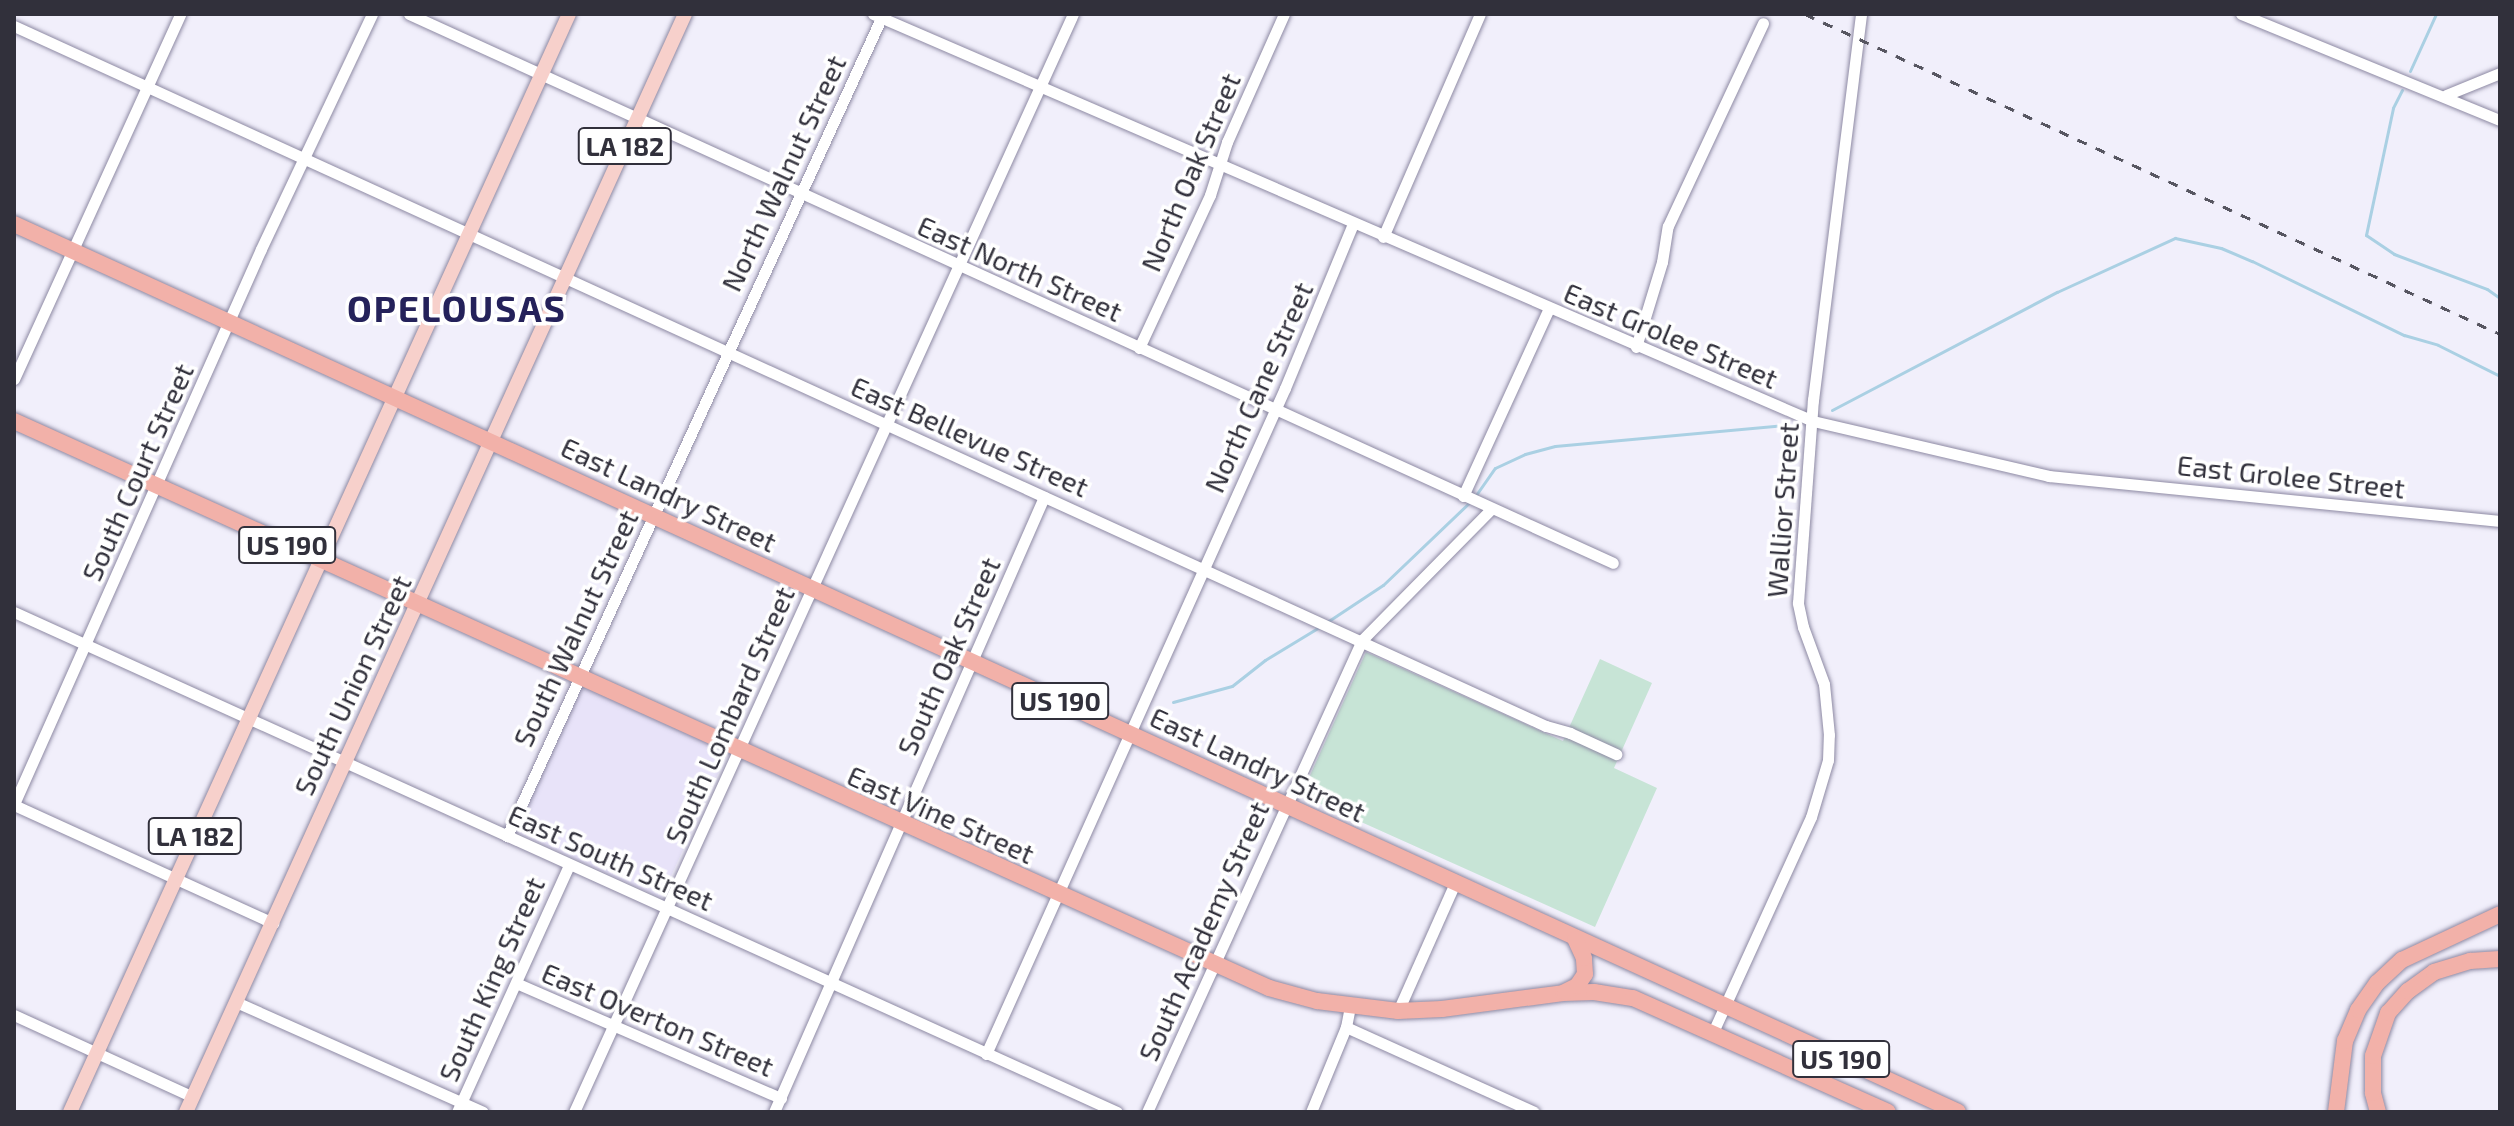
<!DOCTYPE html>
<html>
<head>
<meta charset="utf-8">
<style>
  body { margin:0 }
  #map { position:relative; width:2514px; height:1126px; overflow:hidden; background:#f1effb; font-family:"Exo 2",sans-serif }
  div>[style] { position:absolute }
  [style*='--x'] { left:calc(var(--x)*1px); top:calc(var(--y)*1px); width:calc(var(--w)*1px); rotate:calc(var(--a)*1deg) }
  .education>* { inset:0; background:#e8e3f9 }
  .green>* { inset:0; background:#c7e4d6 }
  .stream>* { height:3px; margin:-1.5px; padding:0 1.5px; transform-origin:1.5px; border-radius:1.5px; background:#aad0e3 }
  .roads { filter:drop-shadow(0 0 2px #8d89a3) drop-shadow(0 0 2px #8d89a3) }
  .minor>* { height:11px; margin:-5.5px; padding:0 5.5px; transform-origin:5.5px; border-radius:5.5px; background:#fff }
  .major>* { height:14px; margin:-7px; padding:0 7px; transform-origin:7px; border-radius:7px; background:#f7d0cb }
  .highway>* { height:16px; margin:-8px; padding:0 8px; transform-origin:8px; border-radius:8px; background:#f2b1a9 }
  .rail>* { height:3px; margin-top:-1.5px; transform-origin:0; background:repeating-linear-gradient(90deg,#575661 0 10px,transparent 0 20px) }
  span { translate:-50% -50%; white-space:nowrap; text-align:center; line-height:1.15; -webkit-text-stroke:7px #fff; paint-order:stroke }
  .shield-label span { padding:2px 6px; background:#fff; border:2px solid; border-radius:6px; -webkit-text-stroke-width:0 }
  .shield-label { font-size:26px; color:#31303b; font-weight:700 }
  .street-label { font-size:28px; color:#31303b }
  .district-label { font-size:36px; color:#24215a; font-weight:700; letter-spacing:2px }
  .frame { position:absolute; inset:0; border:16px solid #31303b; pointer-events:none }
</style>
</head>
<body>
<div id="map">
  <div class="education">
    <i style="clip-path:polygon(582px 686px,728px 752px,661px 898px,516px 832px)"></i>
  </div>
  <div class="green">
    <i style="clip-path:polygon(1366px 652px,1563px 741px,1600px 659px,1652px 683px,1614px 768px,1657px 788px,1595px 927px,1301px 795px)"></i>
  </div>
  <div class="stream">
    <i style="--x:2410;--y:71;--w:63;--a:-65.5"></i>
    <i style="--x:2402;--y:90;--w:20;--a:117"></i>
    <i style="--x:2393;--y:108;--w:130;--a:102"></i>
    <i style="--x:2366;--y:235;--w:34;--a:34"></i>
    <i style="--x:2394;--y:254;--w:99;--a:20.6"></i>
    <i style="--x:2487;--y:289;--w:16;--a:35"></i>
    <i style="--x:1832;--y:410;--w:254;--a:-27.7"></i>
    <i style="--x:2057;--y:292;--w:130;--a:-24.6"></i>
    <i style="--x:2175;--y:238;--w:47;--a:12.3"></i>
    <i style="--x:2221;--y:248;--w:34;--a:23"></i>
    <i style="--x:2252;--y:261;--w:169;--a:26"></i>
    <i style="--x:2404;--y:335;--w:35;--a:16"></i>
    <i style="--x:2438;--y:345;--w:69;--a:26.6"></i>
    <i style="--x:1476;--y:495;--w:33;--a:-55"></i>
    <i style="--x:1495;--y:468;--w:33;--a:-25"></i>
    <i style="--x:1525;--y:454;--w:31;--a:-15"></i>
    <i style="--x:1555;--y:446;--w:231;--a:-5.2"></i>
    <i style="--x:1327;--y:622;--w:67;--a:-33.5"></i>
    <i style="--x:1383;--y:585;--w:122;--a:-43.7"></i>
    <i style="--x:1173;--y:702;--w:61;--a:-15.2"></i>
    <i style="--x:1232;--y:686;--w:42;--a:-38.2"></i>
    <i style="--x:1265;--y:660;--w:66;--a:-31.3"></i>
  </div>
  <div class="roads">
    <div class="minor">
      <i style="--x:409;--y:14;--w:1323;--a:24.51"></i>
      <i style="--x:873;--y:14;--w:1024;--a:23.41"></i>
      <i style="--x:1813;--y:421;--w:242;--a:13.1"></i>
      <i style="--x:2049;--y:476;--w:453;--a:5.7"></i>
      <i style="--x:2241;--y:14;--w:280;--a:22.3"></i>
      <i style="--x:14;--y:26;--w:1684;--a:24.56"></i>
      <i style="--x:1546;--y:726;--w:25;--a:16"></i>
      <i style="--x:1570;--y:733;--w:51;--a:24.5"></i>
      <i style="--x:2446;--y:95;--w:58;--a:-22.2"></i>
      <i style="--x:1383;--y:237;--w:243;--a:-66.5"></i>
      <i style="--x:1636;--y:347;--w:89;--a:-73"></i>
      <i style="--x:1662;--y:262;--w:36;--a:-81"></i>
      <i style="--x:1668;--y:226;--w:224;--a:-64.9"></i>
      <i style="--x:1139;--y:348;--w:169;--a:-65.1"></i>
      <i style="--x:1210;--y:195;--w:56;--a:-72.2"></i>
      <i style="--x:1227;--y:142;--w:140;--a:-66"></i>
      <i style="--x:14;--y:379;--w:401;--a:-65.5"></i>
      <i style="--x:1463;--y:496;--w:205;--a:-65.4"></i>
      <i style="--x:14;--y:612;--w:1211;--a:24.39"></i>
      <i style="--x:14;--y:804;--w:607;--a:-66.01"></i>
      <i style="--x:261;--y:249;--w:260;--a:-64.7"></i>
      <i style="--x:14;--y:805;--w:285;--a:24.5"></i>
      <i style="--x:507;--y:836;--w:904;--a:-65.42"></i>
      <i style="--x:516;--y:983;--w:289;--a:23.5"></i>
      <i style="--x:236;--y:1002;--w:270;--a:24"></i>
      <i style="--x:1398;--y:1011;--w:140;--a:-66"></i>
      <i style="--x:14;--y:1015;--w:197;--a:24.6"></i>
      <i style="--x:1346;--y:1027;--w:206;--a:24.3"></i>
      <i style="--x:1713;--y:1032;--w:236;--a:-65.5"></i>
      <i style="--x:1811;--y:817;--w:59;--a:-73.4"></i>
      <i style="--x:1828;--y:760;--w:25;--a:-88"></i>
      <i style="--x:1829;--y:735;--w:51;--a:-95.6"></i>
      <i style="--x:1824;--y:684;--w:61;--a:-110.2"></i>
      <i style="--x:1803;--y:627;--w:25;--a:-102"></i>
      <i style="--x:1798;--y:603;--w:204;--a:-85.8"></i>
      <i style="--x:1813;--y:400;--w:389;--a:-82.9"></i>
      <i style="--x:986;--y:1054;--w:730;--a:-65.82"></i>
      <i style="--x:1285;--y:388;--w:178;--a:-67.5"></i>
      <i style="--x:457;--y:1112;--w:271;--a:-65.6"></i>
      <i style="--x:574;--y:1112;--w:1206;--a:-65.56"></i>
      <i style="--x:774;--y:1112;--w:672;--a:-66.3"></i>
      <i style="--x:1147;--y:1112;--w:519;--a:-65.51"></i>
      <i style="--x:1362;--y:640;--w:184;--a:-45.4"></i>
      <i style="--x:1311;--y:1112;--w:92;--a:-67.6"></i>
      <i style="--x:1346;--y:1027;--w:21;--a:-79"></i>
    </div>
    <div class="major">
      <i style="--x:70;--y:1112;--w:1206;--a:-65.56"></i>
      <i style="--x:186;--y:1112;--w:1206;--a:-65.56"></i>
    </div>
    <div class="highway">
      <i style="--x:14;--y:224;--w:2137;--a:24.55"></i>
      <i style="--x:14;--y:421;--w:1377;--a:24.31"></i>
      <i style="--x:1269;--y:988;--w:50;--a:15.2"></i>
      <i style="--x:1317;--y:1001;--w:82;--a:7"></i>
      <i style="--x:1398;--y:1011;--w:44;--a:-2.6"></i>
      <i style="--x:1442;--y:1009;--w:122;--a:-7.5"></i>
      <i style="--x:1563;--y:993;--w:31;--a:-2"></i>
      <i style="--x:1594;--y:992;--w:39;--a:9"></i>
      <i style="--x:1633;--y:998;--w:279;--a:24.1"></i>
      <i style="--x:1565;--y:992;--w:13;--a:-27"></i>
      <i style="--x:1577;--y:986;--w:14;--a:-56"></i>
      <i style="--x:1585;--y:974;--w:16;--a:-94"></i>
      <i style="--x:1584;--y:958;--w:21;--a:-115"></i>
      <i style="--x:2336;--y:1112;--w:72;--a:-82.8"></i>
      <i style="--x:2345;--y:1041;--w:34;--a:-67"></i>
      <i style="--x:2358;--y:1010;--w:33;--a:-55"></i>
      <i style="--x:2377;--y:983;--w:34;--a:-43"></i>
      <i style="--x:2402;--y:960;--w:108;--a:-25.1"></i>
      <i style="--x:2378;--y:1112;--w:20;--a:-105"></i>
      <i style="--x:2373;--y:1093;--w:37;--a:-90"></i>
      <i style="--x:2373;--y:1056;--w:46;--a:-70.8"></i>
      <i style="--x:2388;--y:1013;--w:30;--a:-48"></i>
      <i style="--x:2408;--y:991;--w:32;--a:-36"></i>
      <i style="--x:2434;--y:972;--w:38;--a:-17"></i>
      <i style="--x:2470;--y:961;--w:30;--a:-4"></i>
    </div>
  </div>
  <div class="rail">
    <i style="--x:1805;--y:14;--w:765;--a:24.72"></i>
  </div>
  <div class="shield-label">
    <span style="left:625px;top:146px">LA 182</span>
    <span style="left:287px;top:545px">US 190</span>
    <span style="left:1060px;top:701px">US 190</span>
    <span style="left:195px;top:836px">LA 182</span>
    <span style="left:1841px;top:1059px">US 190</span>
  </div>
  <div class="street-label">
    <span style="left:1190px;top:172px;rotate:-67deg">North Oak Street</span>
    <span style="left:783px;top:173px;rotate:-65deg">North Walnut Street</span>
    <span style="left:1020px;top:268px;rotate:24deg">East North Street</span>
    <span style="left:1671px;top:335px;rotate:23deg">East Grolee Street</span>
    <span style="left:1258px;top:387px;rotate:-66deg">North Cane Street</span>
    <span style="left:970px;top:436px;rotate:24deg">East Bellevue Street</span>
    <span style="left:137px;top:472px;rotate:-66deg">South Court Street</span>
    <span style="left:2291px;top:476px;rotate:6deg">East Grolee Street</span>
    <span style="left:669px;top:494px;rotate:25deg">East Landry Street</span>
    <span style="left:1782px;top:510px;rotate:-86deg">Wallior Street</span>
    <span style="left:575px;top:628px;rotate:-65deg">South Walnut Street</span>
    <span style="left:948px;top:656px;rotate:-66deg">South Oak Street</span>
    <span style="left:352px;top:685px;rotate:-65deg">South Union Street</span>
    <span style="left:729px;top:715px;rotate:-66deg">South Lombard Street</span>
    <span style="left:1258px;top:764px;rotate:25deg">East Landry Street</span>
    <span style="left:941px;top:814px;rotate:24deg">East Vine Street</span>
    <span style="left:611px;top:857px;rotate:24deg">East South Street</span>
    <span style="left:1203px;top:931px;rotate:-66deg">South Academy Street</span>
    <span style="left:491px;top:979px;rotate:-66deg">South King Street</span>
    <span style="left:658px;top:1019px;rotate:23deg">East Overton Street</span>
  </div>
  <div class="district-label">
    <span style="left:457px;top:308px">OPELOUSAS</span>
  </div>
  <div class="frame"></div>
</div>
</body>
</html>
